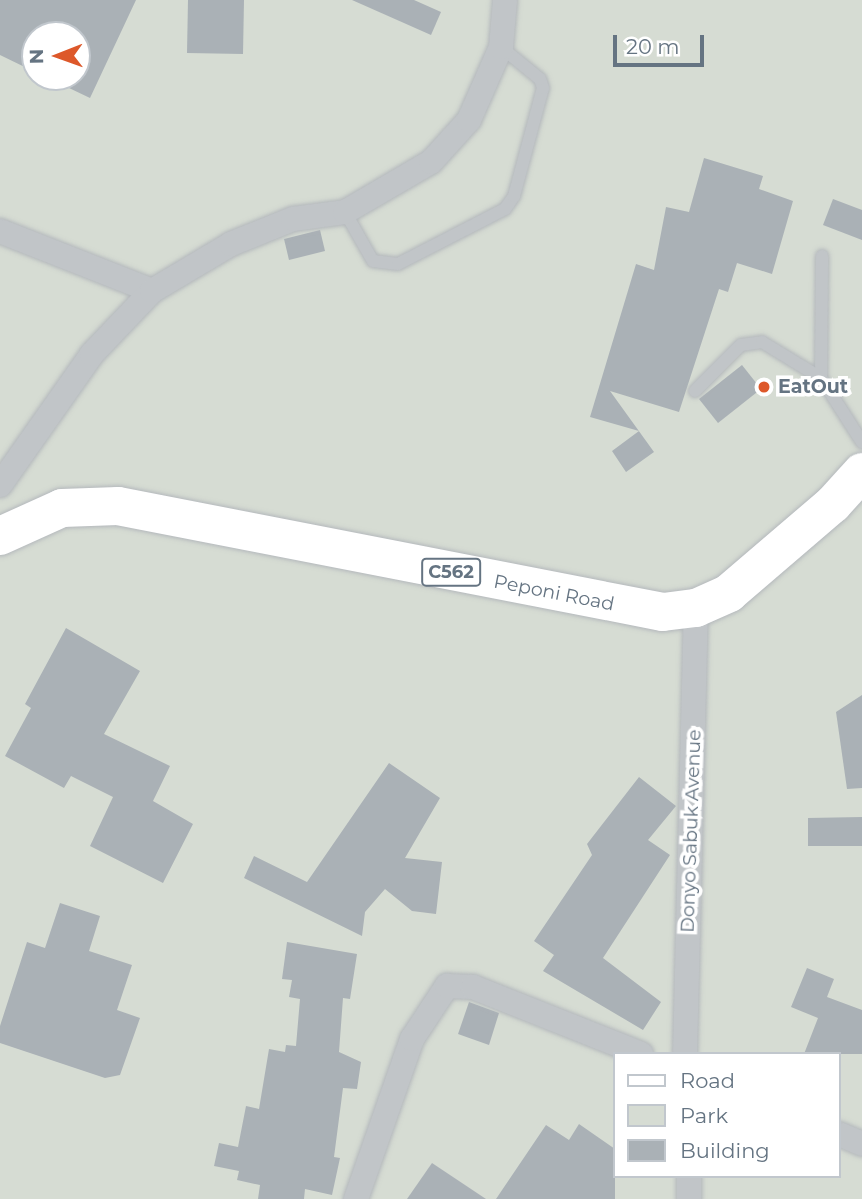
<!DOCTYPE html>
<html>
<head>
<meta charset="utf-8">
<style>
  body { margin:0 }
  #map { position:relative; width:862px; height:1199px; overflow:hidden; background:#f5f5f2; font-family:Montserrat,sans-serif }
  div>[style] { position:absolute }
  [style*='--x'] { left:calc(var(--x)*1px); top:calc(var(--y)*1px); width:calc(var(--w)*1px); rotate:calc(var(--a)*1deg) }
  .green>* { inset:0; background:#d6dcd3 }
  .building>* { inset:0; background:#aab1b6 }
  .roads { filter:drop-shadow(0 0 2px #b4b8bc) drop-shadow(0 0 2px #b4b8bc) }
  .lane>* { height:12px; margin:-6px; padding:0 6px; transform-origin:6px; border-radius:6px; background:#c1c5c8 }
  .street>* { height:24px; margin:-12px; padding:0 12px; transform-origin:12px; border-radius:12px; background:#c1c5c8 }
  .primary>* { height:38px; margin:-19px; padding:0 19px; transform-origin:19px; border-radius:19px; background:#fff }
  .dots>* { width:19px; height:19px; translate:-50% -50%; box-sizing:border-box; border:4px solid #fff; border-radius:50% }
  span { translate:-50% -50%; white-space:nowrap; text-align:center; line-height:1.15; -webkit-text-stroke:7px #fff; paint-order:stroke }
  .shield-label span { padding:2px 5px; background:#fff; border:2px solid; border-radius:5px; -webkit-text-stroke-width:0 }
  .shield-label { font-size:18px; color:#657482; font-weight:700 }
  .poi-label { font-size:19px; color:#657482; font-weight:700 }
  .left { translate:0 -50%; text-align:left }
  .street-label { font-size:19px; color:#657482 }
  .legend { position:absolute; left:613px; top:1052px; width:228px; height:126px; box-sizing:border-box; background:#fff; border:2px solid #c1c7cd; margin:0; padding:9px 12px; list-style:none; font-size:21px; color:#657482 }
  .legend li { display:flex; align-items:center; gap:14px; height:35px }
  .legend b { width:35px; border:2px solid #c1c7cd }
  .north { position:absolute; left:21px; top:21px; width:70px; height:70px; box-sizing:border-box; background:#fff; border:2px solid #c1c7cd; border-radius:50%; rotate:269deg; font-size:19px; font-weight:700; line-height:28px; text-align:center; color:#657482 }
  .north::after { content:''; display:block; margin:auto; width:24px; height:32px; background:#dd582a; clip-path:polygon(50% 0,100% 100%,50% 72%,0 100%) }
  .scale { position:absolute; left:613px; top:35px; width:91px; height:32px; box-sizing:border-box; border:4px solid #657482; border-top:0; padding-left:9px; font-size:21px; line-height:24px; white-space:nowrap; color:#657482; -webkit-text-stroke:5px #fff; paint-order:stroke }
</style>
</head>
<body>
<div id="map">
  <div class="green">
    <i style="clip-path:polygon(evenodd,0 0,862px 0,862px 1199px,0 1199px,0 0,35px 35px,77px 35px,77px 77px,35px 77px,35px 35px,0 0,615px 1054px,839px 1054px,839px 1176px,615px 1176px,615px 1054px)"></i>
  </div>
  <div class="building">
    <i style="clip-path:polygon(0 0,136px 0,90px 98px,46px 77px,77px 77px,77px 35px,35px 35px,35px 72px,0 55px)"></i>
    <i style="clip-path:polygon(188px 0,244px 0,243px 54px,187px 53px)"></i>
    <i style="clip-path:polygon(352px 0,414px 0,441px 12px,431px 35px)"></i>
    <i style="clip-path:polygon(704px 158px,763px 176px,759px 189px,793px 201px,772px 274px,737px 263px,728px 292px,719px 289px,679px 412px,610px 391px,654px 452px,626px 472px,612px 451px,639px 431px,590px 417px,636px 264px,654px 270px,666px 207px,689px 212px)"></i>
    <i style="clip-path:polygon(833px 199px,862px 210px,862px 240px,823px 225px)"></i>
    <i style="clip-path:polygon(320px 230px,325px 251px,289px 260px,284px 239px)"></i>
    <i style="clip-path:polygon(742px 365px,761px 389px,718px 423px,699px 399px)"></i>
    <i style="clip-path:polygon(66px 628px,140px 671px,104px 734px,170px 766px,153px 801px,193px 824px,163px 883px,90px 846px,113px 797px,71px 776px,64px 788px,5px 756px,31px 708px,25px 704px)"></i>
    <i style="clip-path:polygon(862px 695px,862px 788px,847px 789px,836px 712px)"></i>
    <i style="clip-path:polygon(389px 763px,440px 798px,405px 858px,442px 862px,436px 914px,412px 911px,385px 889px,365px 912px,362px 936px,244px 878px,254px 856px,307px 882px)"></i>
    <i style="clip-path:polygon(639px 777px,676px 806px,648px 840px,670px 855px,603px 958px,661px 1002px,643px 1030px,543px 971px,554px 955px,534px 941px,592px 855px,587px 844px)"></i>
    <i style="clip-path:polygon(862px 817px,862px 846px,808px 846px,808px 818px)"></i>
    <i style="clip-path:polygon(60px 903px,100px 916px,89px 951px,132px 965px,117px 1010px,140px 1018px,120px 1075px,105px 1078px,0 1043px,0 1026px,27px 942px,45px 948px)"></i>
    <i style="clip-path:polygon(287px 942px,357px 954px,350px 999px,343px 998px,339px 1052px,361px 1062px,357px 1089px,343px 1088px,334px 1157px,340px 1158px,332px 1195px,305px 1189px,304px 1199px,258px 1199px,260px 1185px,237px 1180px,239px 1171px,214px 1166px,219px 1143px,238px 1147px,246px 1106px,259px 1109px,269px 1049px,285px 1052px,286px 1045px,296px 1046px,300px 999px,289px 997px,292px 980px,282px 979px)"></i>
    <i style="clip-path:polygon(807px 968px,834px 979px,827px 997px,862px 1010px,862px 1054px,804px 1054px,818px 1018px,791px 1007px)"></i>
    <i style="clip-path:polygon(469px 1002px,499px 1013px,489px 1045px,458px 1034px)"></i>
    <i style="clip-path:polygon(579px 1124px,615px 1149px,615px 1199px,496px 1199px,546px 1125px,569px 1140px)"></i>
    <i style="clip-path:polygon(432px 1163px,486px 1199px,407px 1199px)"></i>
  </div>
  <div class="roads">
    <div class="lane">
      <i style="--x:345;--y:212;--w:56;--a:60.3"></i>
      <i style="--x:373;--y:261;--w:25;--a:7"></i>
      <i style="--x:398;--y:264;--w:120;--a:-27.2"></i>
      <i style="--x:505;--y:209;--w:16;--a:-55"></i>
      <i style="--x:514;--y:196;--w:112;--a:-75"></i>
      <i style="--x:543;--y:88;--w:9;--a:-108"></i>
      <i style="--x:540;--y:79;--w:50;--a:-140.6"></i>
      <i style="--x:821;--y:378;--w:122;--a:-89.5"></i>
      <i style="--x:695;--y:391;--w:65;--a:-45"></i>
      <i style="--x:741;--y:345;--w:21;--a:-8"></i>
      <i style="--x:762;--y:342;--w:69;--a:31.4"></i>
      <i style="--x:821;--y:378;--w:76;--a:57.4"></i>
    </div>
    <div class="street">
      <i style="--x:0;--y:231;--w:163;--a:21.5"></i>
      <i style="--x:0;--y:485;--w:160;--a:-54.9"></i>
      <i style="--x:92;--y:354;--w:87;--a:-46.4"></i>
      <i style="--x:152;--y:291;--w:92;--a:-30.7"></i>
      <i style="--x:231;--y:244;--w:67;--a:-22"></i>
      <i style="--x:293;--y:219;--w:52;--a:-7.7"></i>
      <i style="--x:345;--y:212;--w:99;--a:-30.2"></i>
      <i style="--x:431;--y:162;--w:57;--a:-47.9"></i>
      <i style="--x:469;--y:120;--w:80;--a:-66.3"></i>
      <i style="--x:501;--y:47;--w:47;--a:-85.1"></i>
      <i style="--x:685;--y:1054;--w:446;--a:-88.6"></i>
      <i style="--x:839;--y:1134;--w:25;--a:23"></i>
      <i style="--x:689;--y:1176;--w:23;--a:90"></i>
      <i style="--x:356;--y:1199;--w:170;--a:-70.7"></i>
      <i style="--x:412;--y:1039;--w:64;--a:-56.6"></i>
      <i style="--x:447;--y:986;--w:26;--a:2"></i>
      <i style="--x:473;--y:987;--w:181;--a:21.7"></i>
    </div>
    <div class="primary">
      <i style="--x:0;--y:536;--w:68;--a:-24.3"></i>
      <i style="--x:62;--y:508;--w:56;--a:-2"></i>
      <i style="--x:118;--y:506;--w:555;--a:11.01"></i>
      <i style="--x:663;--y:612;--w:33;--a:-7"></i>
      <i style="--x:696;--y:608;--w:36;--a:-24"></i>
      <i style="--x:729;--y:593;--w:137;--a:-40.6"></i>
      <i style="--x:833;--y:504;--w:43;--a:-47.8"></i>
    </div>
  </div>
  <div class="dots">
    <i style="left:764px;top:387px;background:#dd582a"></i>
  </div>
  <div class="shield-label">
    <span style="left:451px;top:572px">C562</span>
  </div>
  <div class="poi-label">
    <span class="left" style="left:778px;top:387px">EatOut</span>
  </div>
  <div class="street-label">
    <span style="left:554px;top:593px;rotate:11deg">Peponi Road</span>
    <span style="left:691px;top:831px;rotate:-88deg">Donyo Sabuk Avenue</span>
  </div>
  <ul class="legend">
  <li><b style="height:9px;background:#fff"></b>Road</li>
  <li><b style="height:19px;background:#d6dcd3"></b>Park</li>
  <li><b style="height:19px;background:#aab1b6"></b>Building</li>
  </ul>
  <div class="north">N</div>
  <div class="scale">20 m</div>
</div>
</body>
</html>
